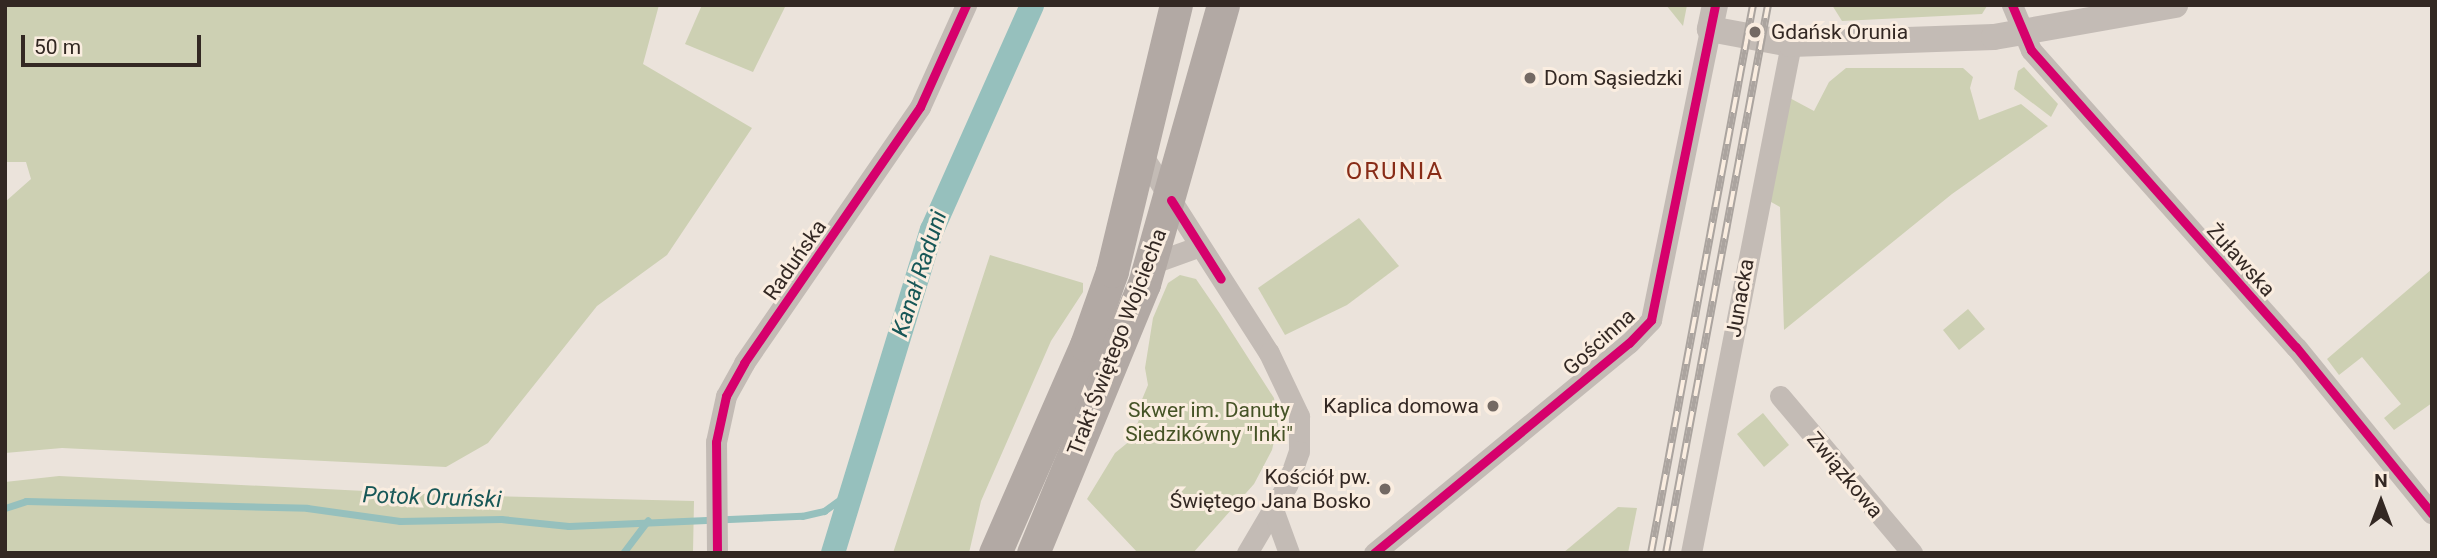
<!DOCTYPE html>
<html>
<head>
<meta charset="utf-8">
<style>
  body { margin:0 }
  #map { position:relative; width:2437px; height:558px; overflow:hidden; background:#ebe3db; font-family:Roboto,sans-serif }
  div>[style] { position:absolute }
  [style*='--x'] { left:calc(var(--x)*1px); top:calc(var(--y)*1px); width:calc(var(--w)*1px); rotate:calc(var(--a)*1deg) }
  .green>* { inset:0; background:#cdd0b3 }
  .stream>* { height:7px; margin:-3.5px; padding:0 3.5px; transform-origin:3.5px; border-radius:3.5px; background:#96c0bd }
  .canal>* { height:24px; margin:-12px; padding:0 12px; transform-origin:12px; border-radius:12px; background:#96c0bd }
  .minor>* { height:21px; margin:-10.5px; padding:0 10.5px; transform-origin:10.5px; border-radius:10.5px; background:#c3bbb5 }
  .tertiary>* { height:26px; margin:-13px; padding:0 13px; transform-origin:13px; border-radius:13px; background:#c3bbb5 }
  .primary>* { height:33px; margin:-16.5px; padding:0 16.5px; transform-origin:16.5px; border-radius:16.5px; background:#b2a9a4 }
  .rail>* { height:8px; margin-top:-4px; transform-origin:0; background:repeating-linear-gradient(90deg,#faede0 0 16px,#aba49f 0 32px); box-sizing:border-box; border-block:2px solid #aba49f }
  .cycleway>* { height:9px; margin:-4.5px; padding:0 4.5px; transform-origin:4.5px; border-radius:4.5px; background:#d6006c }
  .dots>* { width:19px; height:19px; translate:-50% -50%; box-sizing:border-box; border:4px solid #faede0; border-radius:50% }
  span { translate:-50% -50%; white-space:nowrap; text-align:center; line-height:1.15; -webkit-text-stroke:6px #faede0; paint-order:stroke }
  .poi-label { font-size:21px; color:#332823 }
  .left { translate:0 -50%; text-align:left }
  .right { translate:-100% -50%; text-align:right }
  .street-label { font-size:21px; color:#332823 }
  .park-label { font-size:21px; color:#455326 }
  .water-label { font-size:23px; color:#175757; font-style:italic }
  .quarter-label { font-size:24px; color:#882c17; letter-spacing:2px }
  .frame { position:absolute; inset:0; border:7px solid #332823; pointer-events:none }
  .north { position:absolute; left:2346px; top:467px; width:70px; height:70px; -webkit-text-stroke:5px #faede0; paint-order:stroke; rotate:0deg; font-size:19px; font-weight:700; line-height:28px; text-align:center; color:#332823 }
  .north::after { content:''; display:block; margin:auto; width:24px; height:32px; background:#332823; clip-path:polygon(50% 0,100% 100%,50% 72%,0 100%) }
  .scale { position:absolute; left:21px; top:35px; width:180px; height:32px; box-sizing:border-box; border:4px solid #332823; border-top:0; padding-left:9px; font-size:21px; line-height:24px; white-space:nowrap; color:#332823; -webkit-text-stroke:5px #faede0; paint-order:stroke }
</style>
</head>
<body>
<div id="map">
  <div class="green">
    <i style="clip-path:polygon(5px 5px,659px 5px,643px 64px,752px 128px,667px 255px,597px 306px,488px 443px,446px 467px,62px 448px,5px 453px,5px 202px,31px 179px,26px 162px,5px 162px)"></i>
    <i style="clip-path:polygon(702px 5px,786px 5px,753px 72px,685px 44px)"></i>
    <i style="clip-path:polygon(1666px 5px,1687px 5px,1683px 26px)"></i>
    <i style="clip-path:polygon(1832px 5px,1987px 5px,1987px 6px,1982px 14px,1842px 21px)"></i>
    <i style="clip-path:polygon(2024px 67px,2058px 104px,2051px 117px,2014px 89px,2018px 71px)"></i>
    <i style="clip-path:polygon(1846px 68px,1963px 68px,1973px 77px,1970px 88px,1979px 120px,2021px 104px,2048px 126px,1952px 194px,1784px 330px,1780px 207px,1764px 198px,1786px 96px,1814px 111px,1829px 82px)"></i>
    <i style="clip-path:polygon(1359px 218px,1399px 266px,1347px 305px,1285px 335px,1258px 288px)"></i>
    <i style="clip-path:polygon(990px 255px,1083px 283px,1083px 292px,1051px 341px,981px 501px,969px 553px,893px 553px)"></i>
    <i style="clip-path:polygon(2432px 269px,2432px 403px,2394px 430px,2384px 418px,2401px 404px,2362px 357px,2339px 375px,2327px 359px)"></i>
    <i style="clip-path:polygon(1180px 275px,1196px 279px,1220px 314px,1274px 398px,1278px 424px,1272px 450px,1254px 484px,1193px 553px,1138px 553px,1087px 499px,1115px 453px,1131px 440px,1140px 417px,1136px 414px,1148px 385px,1145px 368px,1153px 318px,1168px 283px)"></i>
    <i style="clip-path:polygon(1968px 309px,1985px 329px,1959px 350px,1943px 330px)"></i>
    <i style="clip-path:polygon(1763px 413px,1789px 445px,1764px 467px,1737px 434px)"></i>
    <i style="clip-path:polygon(59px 476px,446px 495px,694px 501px,693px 553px,5px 553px,5px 482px)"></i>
    <i style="clip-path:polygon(1618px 507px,1637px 508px,1628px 553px,1563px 553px)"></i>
  </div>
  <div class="stream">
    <i style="--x:5;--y:508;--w:22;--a:-18"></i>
    <i style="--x:26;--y:501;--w:281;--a:1.4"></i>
    <i style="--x:307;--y:508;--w:94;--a:8"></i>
    <i style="--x:400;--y:521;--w:101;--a:-1.1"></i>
    <i style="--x:501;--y:519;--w:68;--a:5.9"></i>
    <i style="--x:569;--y:526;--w:233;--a:-2.5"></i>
    <i style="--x:802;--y:516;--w:23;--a:-13"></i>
    <i style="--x:824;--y:511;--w:34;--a:-36"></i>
    <i style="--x:623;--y:553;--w:41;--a:-52.9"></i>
  </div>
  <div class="canal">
    <i style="--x:833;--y:553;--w:338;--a:-73"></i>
    <i style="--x:932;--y:230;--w:246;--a:-66"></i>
  </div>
  <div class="minor">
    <i style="--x:2012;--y:5;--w:49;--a:67.1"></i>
    <i style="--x:2031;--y:50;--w:398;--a:48.3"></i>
    <i style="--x:2296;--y:347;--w:215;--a:50.8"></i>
    <i style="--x:1141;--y:153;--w:237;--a:57.4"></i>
    <i style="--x:1269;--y:353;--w:70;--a:64.5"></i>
    <i style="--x:1299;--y:416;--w:35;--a:90"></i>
    <i style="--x:1299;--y:451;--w:36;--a:109"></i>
    <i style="--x:1287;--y:485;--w:79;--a:120.5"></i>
    <i style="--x:1150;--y:264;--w:53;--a:-19.8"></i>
    <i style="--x:1780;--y:396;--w:205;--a:49.9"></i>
    <i style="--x:1274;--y:512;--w:44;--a:69.9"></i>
    <i style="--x:717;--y:553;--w:111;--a:-90.5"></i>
    <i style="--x:716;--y:442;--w:47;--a:-77.7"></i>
    <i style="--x:726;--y:396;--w:38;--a:-61"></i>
    <i style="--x:744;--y:363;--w:311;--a:-55.5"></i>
    <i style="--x:920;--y:107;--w:112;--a:-65.7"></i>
    <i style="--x:1374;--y:553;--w:330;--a:-39.5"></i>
    <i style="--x:1629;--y:343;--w:32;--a:-46"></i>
    <i style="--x:1651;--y:320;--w:297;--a:-78.5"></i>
    <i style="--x:1691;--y:553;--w:519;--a:-78.89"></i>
  </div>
  <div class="tertiary">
    <i style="--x:1715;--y:5;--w:25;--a:102"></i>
    <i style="--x:1710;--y:29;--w:82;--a:10.5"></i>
    <i style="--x:1791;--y:44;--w:203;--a:-2"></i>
    <i style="--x:1994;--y:37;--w:184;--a:-10"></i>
  </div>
  <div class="primary">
    <i style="--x:995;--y:553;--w:227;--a:-66.4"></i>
    <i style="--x:1086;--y:345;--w:78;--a:-70.6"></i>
    <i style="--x:1112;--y:271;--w:274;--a:-76.5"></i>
    <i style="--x:1033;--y:553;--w:291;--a:-67.6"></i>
    <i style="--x:1144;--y:284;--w:290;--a:-74.2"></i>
  </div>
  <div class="rail">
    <i style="--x:1651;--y:553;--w:557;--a:-79.46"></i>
    <i style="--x:1666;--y:553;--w:557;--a:-79.46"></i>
  </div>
  <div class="cycleway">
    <i style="--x:2012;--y:5;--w:49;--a:67.1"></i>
    <i style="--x:2031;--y:50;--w:398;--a:48.3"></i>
    <i style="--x:2296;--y:347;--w:215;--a:50.8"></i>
    <i style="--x:1171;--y:200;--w:93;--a:57.7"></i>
    <i style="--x:717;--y:553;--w:111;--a:-90.5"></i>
    <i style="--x:716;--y:442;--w:47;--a:-77.7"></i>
    <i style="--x:726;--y:396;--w:38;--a:-61"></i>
    <i style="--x:744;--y:363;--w:311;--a:-55.5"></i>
    <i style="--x:920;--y:107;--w:112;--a:-65.7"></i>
    <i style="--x:1374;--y:553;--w:330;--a:-39.5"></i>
    <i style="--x:1629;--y:343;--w:32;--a:-46"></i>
    <i style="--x:1651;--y:320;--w:321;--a:-78.5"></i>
  </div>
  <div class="dots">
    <i style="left:1755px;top:32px;background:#736963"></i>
    <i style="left:1530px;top:78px;background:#736963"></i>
    <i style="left:1493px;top:406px;background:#736963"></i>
    <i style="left:1385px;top:489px;background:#736963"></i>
  </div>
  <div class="poi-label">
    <span class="left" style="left:1771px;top:32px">Gdańsk Orunia</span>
    <span class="left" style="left:1544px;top:78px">Dom Sąsiedzki</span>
    <span class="right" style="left:1479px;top:406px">Kaplica domowa</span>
    <span class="right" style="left:1371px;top:489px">Kościół pw.<br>Świętego Jana Bosko</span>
  </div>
  <div class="street-label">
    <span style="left:795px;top:260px;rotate:-55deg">Raduńska</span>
    <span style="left:2241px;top:260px;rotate:48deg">Żuławska</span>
    <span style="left:1740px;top:298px;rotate:-80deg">Junacka</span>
    <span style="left:1117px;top:342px;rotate:-69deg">Trakt Świętego Wojciecha</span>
    <span style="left:1599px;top:342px;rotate:-42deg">Gościnna</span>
    <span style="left:1845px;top:475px;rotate:50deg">Związkowa</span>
  </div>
  <div class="park-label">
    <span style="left:1209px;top:422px">Skwer im. Danuty<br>Siedzikówny "Inki"</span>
  </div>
  <div class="water-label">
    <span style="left:920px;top:274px;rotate:-72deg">Kanał Raduni</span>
    <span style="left:432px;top:498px;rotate:2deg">Potok Oruński</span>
  </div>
  <div class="quarter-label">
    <span style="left:1395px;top:172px">ORUNIA</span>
  </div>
  <div class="frame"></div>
  <div class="north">N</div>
  <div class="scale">50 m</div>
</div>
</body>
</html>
